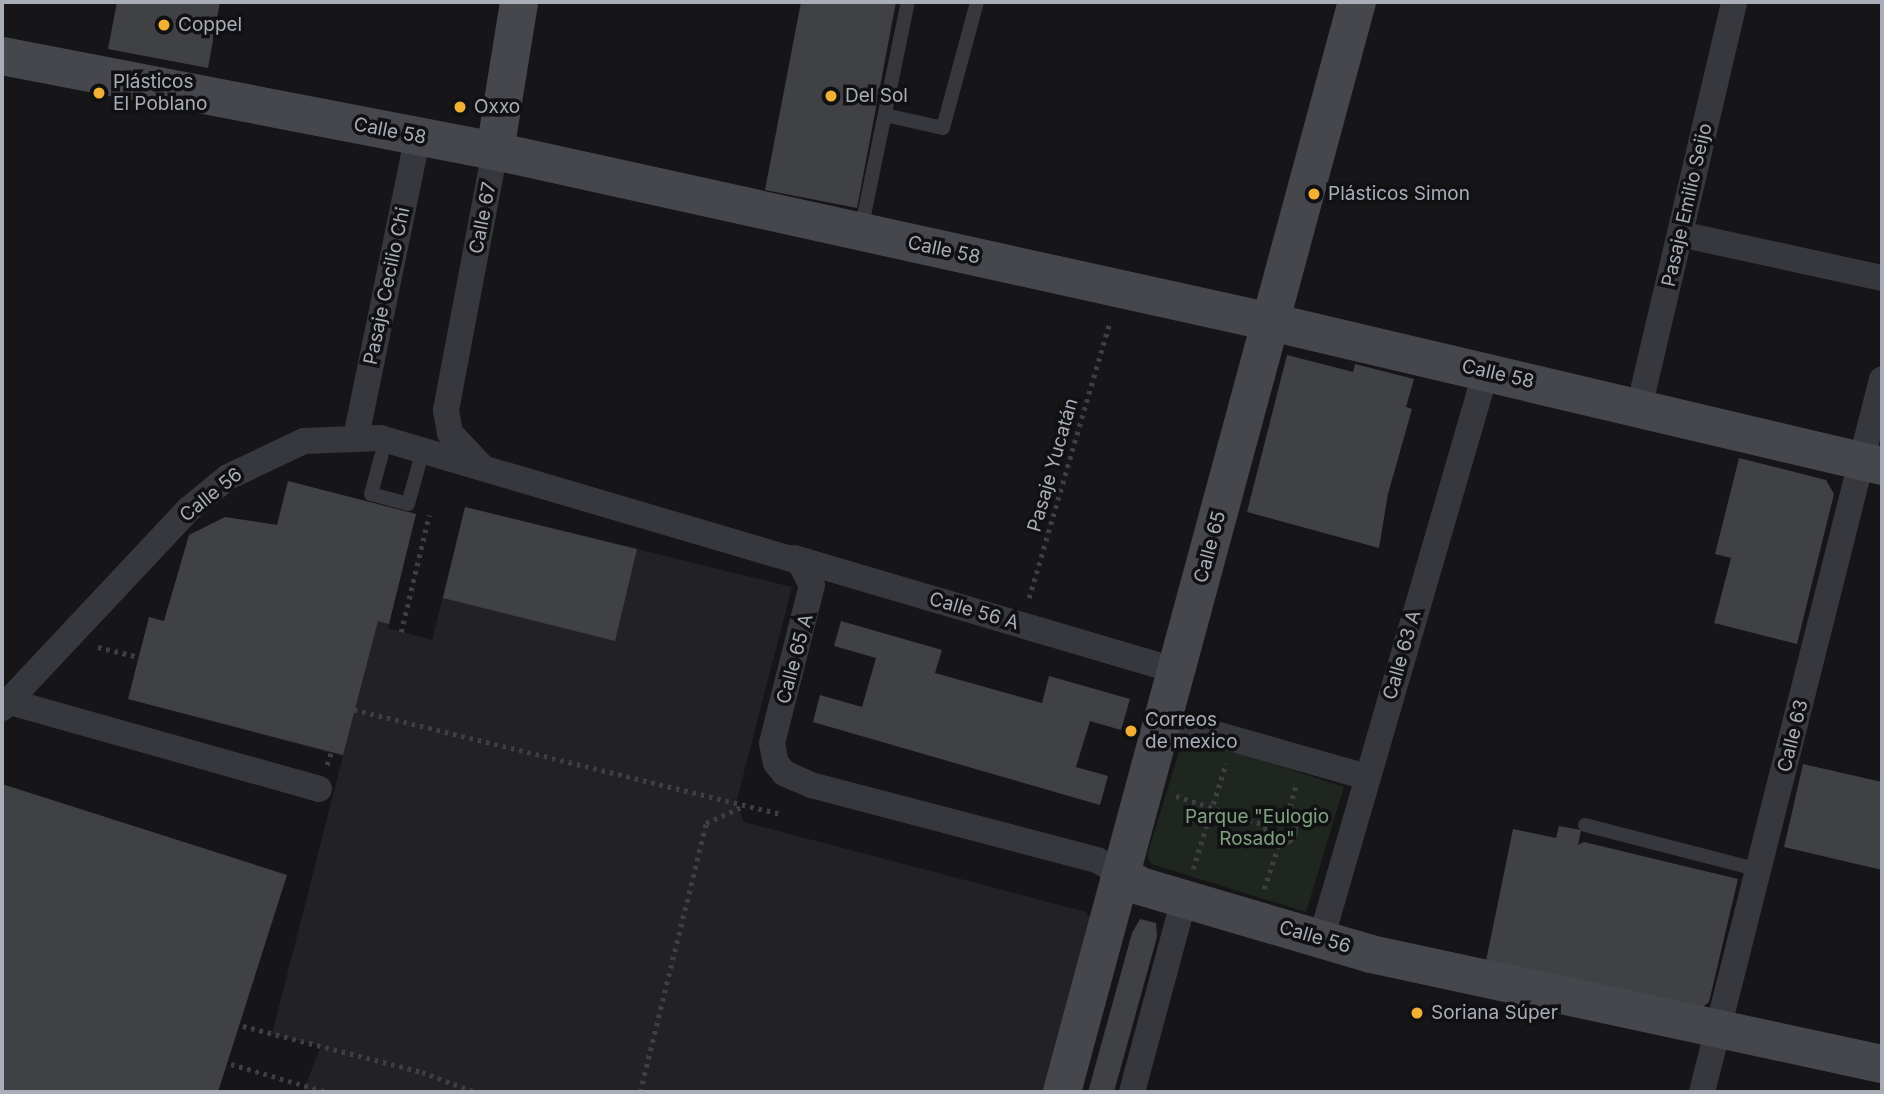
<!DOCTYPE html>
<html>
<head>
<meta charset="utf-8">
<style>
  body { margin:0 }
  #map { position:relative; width:1884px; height:1094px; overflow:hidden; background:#161618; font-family:Inter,sans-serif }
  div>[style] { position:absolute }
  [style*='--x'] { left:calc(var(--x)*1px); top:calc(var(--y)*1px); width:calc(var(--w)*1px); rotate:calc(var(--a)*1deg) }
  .built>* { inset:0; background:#222225 }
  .green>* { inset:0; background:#1e261f }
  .building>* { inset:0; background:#404145 }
  .path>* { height:4.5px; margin-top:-2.25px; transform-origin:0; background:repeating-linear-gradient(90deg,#3d3f44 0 3.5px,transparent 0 8.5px) }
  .path>.ring { margin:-2.25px; padding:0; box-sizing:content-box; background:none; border:4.5px solid #3d3f44; border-radius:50% }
  .lane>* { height:14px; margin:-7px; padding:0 7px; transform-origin:7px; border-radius:7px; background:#37383d }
  .street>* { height:26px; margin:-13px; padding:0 13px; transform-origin:13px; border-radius:13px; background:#37383d }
  .secondary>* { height:38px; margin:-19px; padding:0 19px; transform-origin:19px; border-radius:19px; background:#45474d }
  .dots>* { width:19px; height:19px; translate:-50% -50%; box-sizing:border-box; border:4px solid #111113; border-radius:50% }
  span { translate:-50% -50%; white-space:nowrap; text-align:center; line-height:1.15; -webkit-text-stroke:7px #111113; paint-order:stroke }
  .poi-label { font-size:19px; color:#a8adb8 }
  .left { translate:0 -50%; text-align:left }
  .street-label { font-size:19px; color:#a8adb8 }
  .park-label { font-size:19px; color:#7fa381 }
  .frame { position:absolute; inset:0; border:4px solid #a8adb8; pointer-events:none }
</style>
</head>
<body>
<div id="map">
  <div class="built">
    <i style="clip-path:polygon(288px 481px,416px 514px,388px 628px,432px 640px,465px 507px,792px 587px,736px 803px,744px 822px,1086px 912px,1097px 927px,1049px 1092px,303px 1092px,321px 1046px,272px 1034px,343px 756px,128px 699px,149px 617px,164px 621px,189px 535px,225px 517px,277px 525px)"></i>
  </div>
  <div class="green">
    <i style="clip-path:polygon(1193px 738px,1344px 787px,1306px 912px,1151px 864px,1147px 855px,1181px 746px)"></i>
  </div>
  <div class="building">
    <i style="clip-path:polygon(117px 2px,220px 2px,208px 68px,108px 49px)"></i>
    <i style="clip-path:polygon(801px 2px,896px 2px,857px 208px,765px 190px)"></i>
    <i style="clip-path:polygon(1287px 355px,1353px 372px,1355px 364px,1414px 379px,1406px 407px,1412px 409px,1388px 494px,1379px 548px,1247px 512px)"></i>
    <i style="clip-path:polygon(1739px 458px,1826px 480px,1834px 494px,1797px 644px,1714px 623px,1731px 558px,1715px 554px)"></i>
    <i style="clip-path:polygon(288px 481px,416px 514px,389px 624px,378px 621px,343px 755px,128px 699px,149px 617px,164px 621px,189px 535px,225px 517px,277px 525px)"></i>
    <i style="clip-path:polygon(465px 507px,637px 549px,615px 641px,443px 598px)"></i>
    <i style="clip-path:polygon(841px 621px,942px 650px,935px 673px,1042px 703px,1049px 676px,1130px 699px,1121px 730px,1090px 721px,1076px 767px,1108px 776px,1100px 805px,813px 722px,820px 695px,862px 707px,876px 658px,834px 646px)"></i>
    <i style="clip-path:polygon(1803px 764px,1882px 782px,1882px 870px,1784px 847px)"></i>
    <i style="clip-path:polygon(2px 784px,287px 875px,218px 1092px,2px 1092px)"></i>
    <i style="clip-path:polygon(1559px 826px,1581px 830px,1578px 845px,1584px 842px,1738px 879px,1709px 1002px,1703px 1007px,1486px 961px,1513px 829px,1556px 838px)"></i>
    <i style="clip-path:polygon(1140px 919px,1156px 923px,1157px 937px,1114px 1092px,1088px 1092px,1132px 933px)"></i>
  </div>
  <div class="path">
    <i style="--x:1029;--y:598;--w:289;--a:-73.7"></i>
    <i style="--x:401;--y:632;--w:120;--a:-76.5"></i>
    <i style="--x:98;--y:647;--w:703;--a:13.74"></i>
    <i style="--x:327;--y:765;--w:61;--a:-71.9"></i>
    <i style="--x:1176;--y:796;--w:94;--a:18"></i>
    <i class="ring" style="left:1265px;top:814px;width:27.5px;height:27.5px"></i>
    <i style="--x:1287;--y:815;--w:31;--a:-73"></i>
    <i style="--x:1193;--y:869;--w:111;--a:-72.7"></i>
    <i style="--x:1264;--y:889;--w:44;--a:-71.6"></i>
    <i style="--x:243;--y:1026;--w:185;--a:14.4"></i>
    <i style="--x:422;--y:1072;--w:57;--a:20.7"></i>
    <i style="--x:231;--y:1064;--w:100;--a:16.3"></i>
    <i style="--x:640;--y:1092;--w:277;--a:-76.2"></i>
    <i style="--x:706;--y:823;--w:42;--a:-24.1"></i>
  </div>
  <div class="lane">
    <i style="--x:885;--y:115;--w:59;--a:12.6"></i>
    <i style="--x:943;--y:128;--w:131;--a:-74.9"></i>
    <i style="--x:861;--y:230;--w:233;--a:-78.4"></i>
    <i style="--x:386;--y:439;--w:57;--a:105.3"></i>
    <i style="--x:371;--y:494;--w:38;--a:15"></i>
    <i style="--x:408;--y:504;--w:56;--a:-74.5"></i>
    <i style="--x:1585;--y:825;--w:180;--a:14.5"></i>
  </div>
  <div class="street">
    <i style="--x:1680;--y:234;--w:207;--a:12.3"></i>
    <i style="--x:1639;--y:408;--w:417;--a:-76.8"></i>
    <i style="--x:356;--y:437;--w:307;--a:-78.4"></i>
    <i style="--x:481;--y:466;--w:45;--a:-133.2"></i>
    <i style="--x:450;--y:433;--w:23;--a:-100"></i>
    <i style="--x:446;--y:410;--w:264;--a:-79.3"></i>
    <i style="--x:794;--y:558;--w:376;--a:16.4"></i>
    <i style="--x:10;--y:702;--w:321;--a:15.7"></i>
    <i style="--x:2;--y:708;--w:273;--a:-46.8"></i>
    <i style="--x:189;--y:509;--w:50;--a:-39.4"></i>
    <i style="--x:228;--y:477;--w:84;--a:-25.3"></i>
    <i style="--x:304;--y:441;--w:76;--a:-2.3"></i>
    <i style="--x:380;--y:438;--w:437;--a:16.4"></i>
    <i style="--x:799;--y:561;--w:27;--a:62"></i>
    <i style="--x:812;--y:585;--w:163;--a:104.2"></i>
    <i style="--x:772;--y:743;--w:20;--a:79"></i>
    <i style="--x:776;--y:763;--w:13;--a:51"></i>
    <i style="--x:784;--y:773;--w:30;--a:24"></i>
    <i style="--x:811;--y:785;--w:296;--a:14.7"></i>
    <i style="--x:1097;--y:860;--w:28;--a:30"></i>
    <i style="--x:1163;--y:719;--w:212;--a:15.9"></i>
    <i style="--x:1321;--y:939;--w:591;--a:-73.8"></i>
    <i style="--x:1132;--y:1092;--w:200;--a:-74.9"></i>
    <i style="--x:1702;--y:1092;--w:735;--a:-75.83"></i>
  </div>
  <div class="secondary">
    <i style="--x:2;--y:56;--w:502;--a:10.91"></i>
    <i style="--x:495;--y:151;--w:795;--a:12.43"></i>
    <i style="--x:1271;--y:322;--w:628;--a:13.26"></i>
    <i style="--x:495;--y:151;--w:151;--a:-80.8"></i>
    <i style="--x:1121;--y:874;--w:22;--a:32"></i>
    <i style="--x:1140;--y:886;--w:241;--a:16.4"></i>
    <i style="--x:1371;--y:954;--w:523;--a:12.15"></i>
    <i style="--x:1062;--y:1092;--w:1129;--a:-74.86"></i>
  </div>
  <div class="dots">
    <i style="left:164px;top:25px;background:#f2b134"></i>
    <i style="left:99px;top:93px;background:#f2b134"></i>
    <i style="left:831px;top:96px;background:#f2b134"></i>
    <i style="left:460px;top:107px;background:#f2b134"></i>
    <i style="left:1314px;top:194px;background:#f2b134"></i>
    <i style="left:1131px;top:731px;background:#f2b134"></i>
    <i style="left:1417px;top:1013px;background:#f2b134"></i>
  </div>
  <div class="poi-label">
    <span class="left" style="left:178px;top:25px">Coppel</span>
    <span class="left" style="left:113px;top:93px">Plásticos<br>El Poblano</span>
    <span class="left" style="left:845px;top:96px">Del Sol</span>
    <span class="left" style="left:474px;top:107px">Oxxo</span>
    <span class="left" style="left:1328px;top:194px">Plásticos Simon</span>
    <span class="left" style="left:1145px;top:731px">Correos<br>de mexico</span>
    <span class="left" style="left:1431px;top:1013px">Soriana Súper</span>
  </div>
  <div class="street-label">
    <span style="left:390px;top:131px;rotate:11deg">Calle 58</span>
    <span style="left:1687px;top:205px;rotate:-77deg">Pasaje Emilio Seijo</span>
    <span style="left:483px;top:218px;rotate:-79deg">Calle 67</span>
    <span style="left:944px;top:250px;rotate:12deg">Calle 58</span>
    <span style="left:387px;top:286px;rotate:-78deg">Pasaje Cecilio Chi</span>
    <span style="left:1498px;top:374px;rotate:13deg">Calle 58</span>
    <span style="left:1053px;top:465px;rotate:-74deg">Pasaje Yucatán</span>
    <span style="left:211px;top:495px;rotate:-39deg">Calle 56</span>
    <span style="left:1210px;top:547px;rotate:-75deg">Calle 65</span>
    <span style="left:974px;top:611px;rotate:16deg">Calle 56 A</span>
    <span style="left:1402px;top:655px;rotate:-74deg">Calle 63 A</span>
    <span style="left:795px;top:659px;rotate:-75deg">Calle 65 A</span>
    <span style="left:1793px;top:736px;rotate:-76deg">Calle 63</span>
    <span style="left:1315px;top:937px;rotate:16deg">Calle 56</span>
  </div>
  <div class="park-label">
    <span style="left:1257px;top:828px">Parque "Eulogio<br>Rosado"</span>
  </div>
  <div class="frame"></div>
</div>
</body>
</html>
